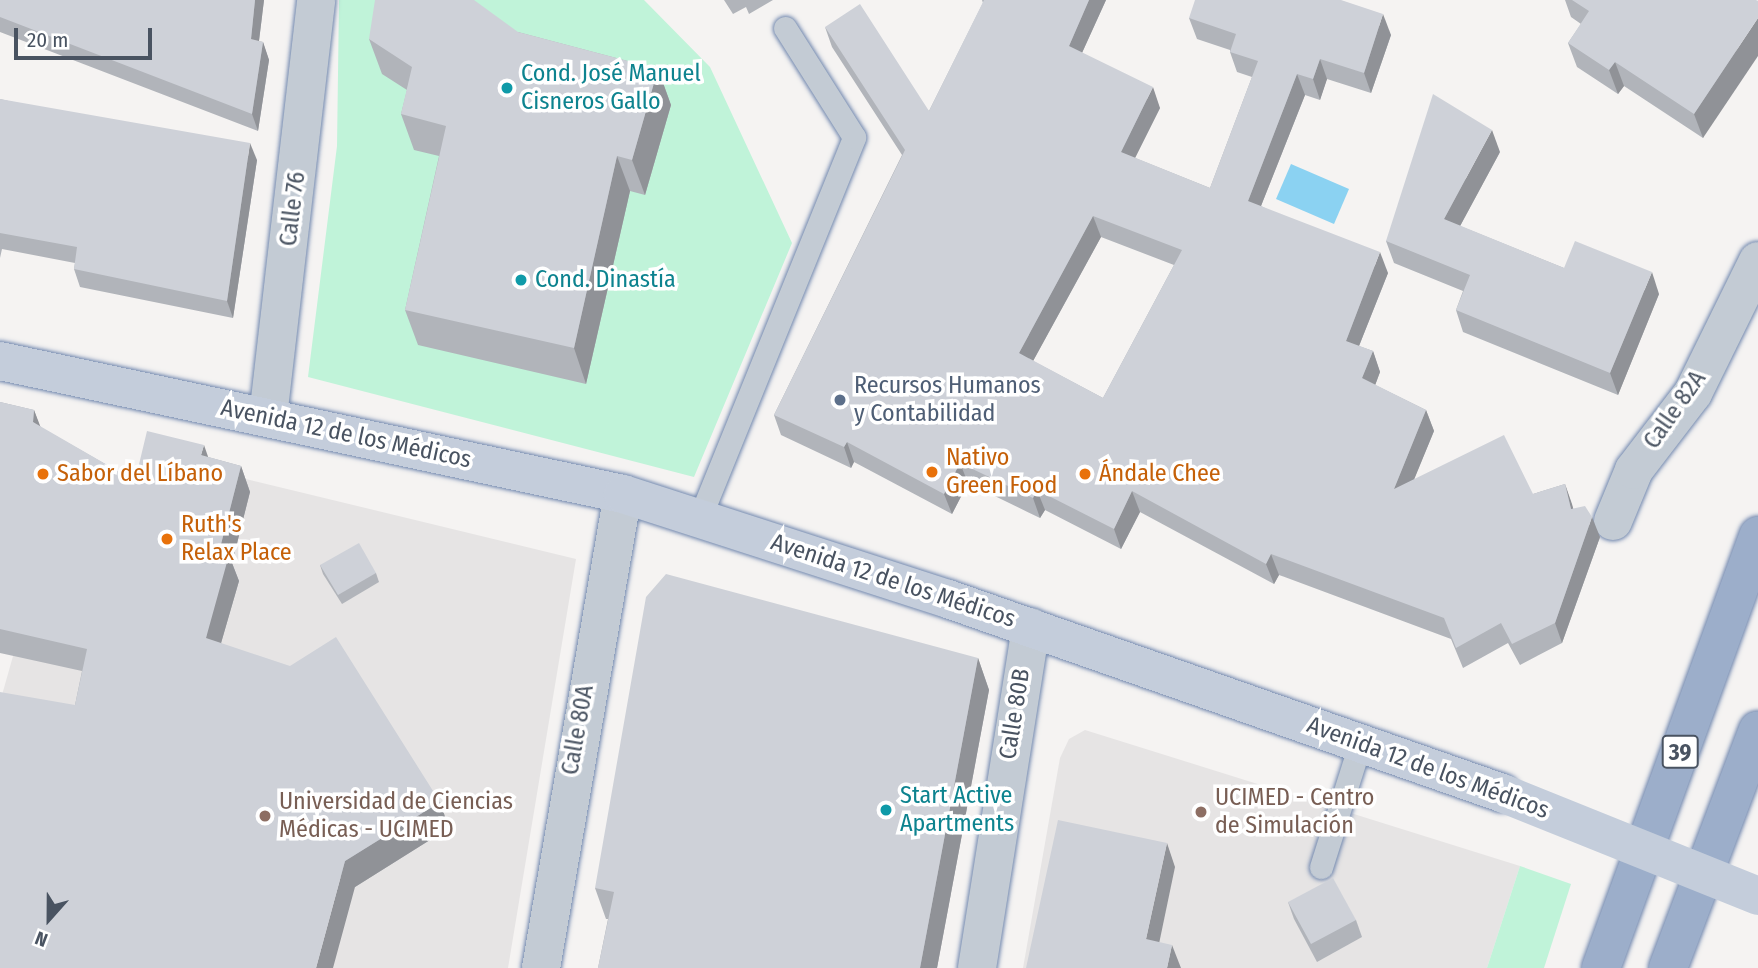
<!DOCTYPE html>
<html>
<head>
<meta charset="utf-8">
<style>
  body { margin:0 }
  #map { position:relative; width:1758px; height:968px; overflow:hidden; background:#f5f3f2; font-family:"Fira Sans Condensed",sans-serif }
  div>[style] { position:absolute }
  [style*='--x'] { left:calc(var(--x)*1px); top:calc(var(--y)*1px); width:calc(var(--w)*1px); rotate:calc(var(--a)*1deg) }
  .education>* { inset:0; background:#e6e4e4 }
  .green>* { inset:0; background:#c0f3d9 }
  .water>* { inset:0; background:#8bd2f2 }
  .roads { filter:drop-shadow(0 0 2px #7389af) drop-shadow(0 0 2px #7389af) }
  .service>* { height:23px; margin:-11.5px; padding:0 11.5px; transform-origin:11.5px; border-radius:11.5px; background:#c3cbd4 }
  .minor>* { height:38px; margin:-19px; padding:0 19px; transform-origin:19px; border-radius:19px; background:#c3cbd4 }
  .secondary>* { height:38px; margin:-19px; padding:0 19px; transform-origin:19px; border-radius:19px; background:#c4cddb }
  .trunk>* { height:38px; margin:-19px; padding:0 19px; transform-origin:19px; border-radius:19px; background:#9caeca }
  .secondary-bridge>* { height:38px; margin:-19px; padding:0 19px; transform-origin:19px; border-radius:19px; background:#c4cddb }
  .wall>* { inset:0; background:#b1b4ba }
  .shaded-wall>* { inset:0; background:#909297 }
  .building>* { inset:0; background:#ced1d8 }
  .dots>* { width:19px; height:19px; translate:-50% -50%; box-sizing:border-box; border:4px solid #fff; border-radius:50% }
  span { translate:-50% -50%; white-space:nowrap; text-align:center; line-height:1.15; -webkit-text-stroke:7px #fff; paint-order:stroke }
  .shield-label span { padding:2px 5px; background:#fff; border:2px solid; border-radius:5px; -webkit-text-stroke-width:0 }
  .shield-label { font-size:23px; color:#495361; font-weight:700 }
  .culture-label { font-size:24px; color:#0d838f }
  .left { translate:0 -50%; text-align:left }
  .street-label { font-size:24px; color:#495361 }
  .service-label { font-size:24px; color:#4e5e75 }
  .food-label { font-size:24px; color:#c56008 }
  .education-label { font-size:24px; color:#785e54 }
  .north { position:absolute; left:14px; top:884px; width:70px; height:70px; -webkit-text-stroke:5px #fff; paint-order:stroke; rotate:201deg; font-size:19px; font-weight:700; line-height:28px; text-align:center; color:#495361 }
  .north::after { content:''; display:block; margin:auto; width:24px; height:32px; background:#495361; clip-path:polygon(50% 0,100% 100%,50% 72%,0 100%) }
  .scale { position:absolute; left:14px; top:28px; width:138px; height:32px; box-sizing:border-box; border:4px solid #495361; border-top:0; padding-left:9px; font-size:21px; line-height:24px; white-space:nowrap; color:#495361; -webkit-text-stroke:5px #fff; paint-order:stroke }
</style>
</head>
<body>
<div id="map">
  <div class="education">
    <i style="clip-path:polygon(213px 471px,576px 559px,508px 968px,0 968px,0 702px,19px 635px)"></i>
    <i style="clip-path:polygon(1085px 730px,1520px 866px,1487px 968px,1023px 968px,1060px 758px,1069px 739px)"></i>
  </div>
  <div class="green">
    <i style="clip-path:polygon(339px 0,644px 0,710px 67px,792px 243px,694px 477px,308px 377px,337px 146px)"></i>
    <i style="clip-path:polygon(1520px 866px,1571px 884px,1544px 968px,1487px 968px)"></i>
  </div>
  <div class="water">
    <i style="clip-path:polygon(1291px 164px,1349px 189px,1334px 224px,1276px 199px)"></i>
  </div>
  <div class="roads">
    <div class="service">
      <i style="--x:700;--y:517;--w:410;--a:-67.9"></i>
      <i style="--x:854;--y:137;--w:129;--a:-122.3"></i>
      <i style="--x:1321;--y:867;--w:132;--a:-72.4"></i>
    </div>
    <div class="minor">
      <i style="--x:268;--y:417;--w:420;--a:-83.4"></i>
      <i style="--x:1613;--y:521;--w:55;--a:-67.6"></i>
      <i style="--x:1634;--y:470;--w:97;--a:-52.5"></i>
      <i style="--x:1693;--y:393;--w:147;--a:-63.8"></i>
      <i style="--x:541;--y:968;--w:481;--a:-80.2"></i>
      <i style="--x:977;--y:968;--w:345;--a:-81"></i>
    </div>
    <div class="secondary">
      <i style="--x:0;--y:361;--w:637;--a:12.05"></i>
      <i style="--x:623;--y:494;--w:342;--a:17.9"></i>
      <i style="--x:948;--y:599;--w:587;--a:19.3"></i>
    </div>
    <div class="trunk">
      <i style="--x:1601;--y:968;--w:460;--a:-70"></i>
      <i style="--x:1668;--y:968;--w:254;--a:-69.3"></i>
    </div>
  </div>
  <div class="secondary-bridge">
    <i style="--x:1502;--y:793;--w:276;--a:21.9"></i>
  </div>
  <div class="wall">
    <i style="clip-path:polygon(0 0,264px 0,259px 41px,263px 42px,269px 60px,258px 131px,0 32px)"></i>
    <i style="clip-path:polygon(724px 0,773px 0,749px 14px,746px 7px,733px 14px)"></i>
    <i style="clip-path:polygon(evenodd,982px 0,1106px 0,1082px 53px,1160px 108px,1135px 158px,1210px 188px,1252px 77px,1237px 72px,1230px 52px,1230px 50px,1197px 39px,1189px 18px,1343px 1px,1391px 35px,1371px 93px,1327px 79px,1320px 100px,1305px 95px,1261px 206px,1388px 273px,1359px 346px,1373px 351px,1380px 372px,1375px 385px,1426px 410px,1434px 431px,1414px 479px,1533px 494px,1565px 484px,1573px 509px,1600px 537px,1562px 643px,1520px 665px,1508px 643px,1463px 668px,1451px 639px,1279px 575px,1274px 584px,1140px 512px,1121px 549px,1045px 510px,1040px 518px,968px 483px,952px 514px,854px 462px,851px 468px,781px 435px,774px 415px,902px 155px,832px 47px,825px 27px,929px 111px,983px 3px,982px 0,1101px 237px,1174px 265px,1103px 398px,1033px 361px,1101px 237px)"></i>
    <i style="clip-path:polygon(1565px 0,1756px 0,1703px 138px,1624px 86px,1618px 94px,1577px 67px,1568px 43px,1581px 24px,1571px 17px)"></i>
    <i style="clip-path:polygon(518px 32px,658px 69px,671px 105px,645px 195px,630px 191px,586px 384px,418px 345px,405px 310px,439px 156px,414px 150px,401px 114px,407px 90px,382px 74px,369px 39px)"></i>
    <i style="clip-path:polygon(0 99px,257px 160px,233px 318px,80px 287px,74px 269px,75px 263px,2px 249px,0 258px)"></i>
    <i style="clip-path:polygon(1500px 152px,1460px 226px,1564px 268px,1659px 294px,1618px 395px,1463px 332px,1456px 310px,1463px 291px,1394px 263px,1386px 241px)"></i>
    <i style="clip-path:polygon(0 402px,34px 410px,40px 427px,135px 481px,208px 457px,241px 466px,250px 492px,232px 563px,239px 581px,221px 643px,449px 828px,355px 887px,75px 705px,82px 671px,0 653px)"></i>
    <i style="clip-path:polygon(320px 565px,376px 573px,379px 582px,342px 604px,323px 574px)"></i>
    <i style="clip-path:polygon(978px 658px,989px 690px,937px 968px,598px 968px,608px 919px,606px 919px,595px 888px)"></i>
    <i style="clip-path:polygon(1288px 902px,1356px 920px,1362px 937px,1317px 962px,1294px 919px)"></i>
  </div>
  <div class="shaded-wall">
    <i style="clip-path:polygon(255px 0,264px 0,257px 57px,251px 39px)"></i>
    <i style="clip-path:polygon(1089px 0,1106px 0,1076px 66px,1069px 46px)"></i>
    <i style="clip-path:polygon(1383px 14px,1391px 35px,1371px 93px,1364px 73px)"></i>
    <i style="clip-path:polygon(1758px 18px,1758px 56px,1703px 138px,1694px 114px)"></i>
    <i style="clip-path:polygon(263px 42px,269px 60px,258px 131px,252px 114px)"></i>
    <i style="clip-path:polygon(1320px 59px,1327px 79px,1320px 100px,1313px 79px)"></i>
    <i style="clip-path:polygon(1615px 62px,1624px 86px,1618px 94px,1609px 70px)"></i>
    <i style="clip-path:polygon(658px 69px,671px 105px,645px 195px,632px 160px)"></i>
    <i style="clip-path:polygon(1297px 74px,1305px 95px,1255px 221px,1248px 201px)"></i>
    <i style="clip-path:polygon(1153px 87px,1160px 108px,1128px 172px,1121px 152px)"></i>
    <i style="clip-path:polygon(1492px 130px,1500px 152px,1452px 241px,1444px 219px)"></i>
    <i style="clip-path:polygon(250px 143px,257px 160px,233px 318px,227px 301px)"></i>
    <i style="clip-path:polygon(617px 156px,630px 191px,586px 384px,574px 348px)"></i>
    <i style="clip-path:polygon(1093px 216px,1101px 237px,1026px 374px,1019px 353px)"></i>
    <i style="clip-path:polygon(1380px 252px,1388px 273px,1353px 361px,1346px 341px)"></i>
    <i style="clip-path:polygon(1652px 272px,1659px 294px,1618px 395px,1610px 373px)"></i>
    <i style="clip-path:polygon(1373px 351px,1380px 372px,1370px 399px,1362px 378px)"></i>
    <i style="clip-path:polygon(34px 410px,44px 436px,33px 422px)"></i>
    <i style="clip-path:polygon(1426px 410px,1434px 431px,1402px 509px,1394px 489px)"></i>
    <i style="clip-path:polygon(847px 442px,854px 462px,851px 468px,844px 447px)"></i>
    <i style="clip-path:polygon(204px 445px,213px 471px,201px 455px)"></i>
    <i style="clip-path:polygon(960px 463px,968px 483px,952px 514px,944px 494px)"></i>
    <i style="clip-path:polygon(241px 466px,250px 492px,232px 563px,239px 581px,215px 664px,206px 638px,219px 552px)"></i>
    <i style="clip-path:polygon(1565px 484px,1572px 504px,1579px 530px,1571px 509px)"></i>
    <i style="clip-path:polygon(1037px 490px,1045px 510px,1040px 518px,1033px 498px)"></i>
    <i style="clip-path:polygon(1132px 491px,1140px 512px,1121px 549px,1114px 529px)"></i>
    <i style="clip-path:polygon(1592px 517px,1600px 537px,1562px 643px,1555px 623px)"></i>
    <i style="clip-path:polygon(1271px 554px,1279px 575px,1274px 584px,1266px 564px)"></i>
    <i style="clip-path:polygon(978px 658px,989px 690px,937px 968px,920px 968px)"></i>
    <i style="clip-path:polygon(440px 802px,449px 828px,355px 887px,333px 968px,316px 968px,345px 861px)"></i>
    <i style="clip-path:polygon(1167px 843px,1175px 867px,1155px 963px,1146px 939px)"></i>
    <i style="clip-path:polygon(1172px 945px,1181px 968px,1167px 968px)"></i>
  </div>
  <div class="building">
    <i style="clip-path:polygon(0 0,255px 0,251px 39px,263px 42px,252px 114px,0 17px)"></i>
    <i style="clip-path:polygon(375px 0,474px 0,518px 32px,658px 69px,632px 160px,617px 156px,574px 348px,405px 310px,446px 126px,401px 114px,412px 67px,369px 39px)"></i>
    <i style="clip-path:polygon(evenodd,984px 0,1089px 0,1069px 46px,1153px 87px,1121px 152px,1210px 188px,1258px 61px,1230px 52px,1236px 34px,1189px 18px,1195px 0,1341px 0,1383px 14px,1364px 73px,1320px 59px,1313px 79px,1297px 74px,1248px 201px,1380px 252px,1346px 341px,1373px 351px,1362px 378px,1426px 410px,1394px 489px,1504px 435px,1533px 494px,1565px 484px,1571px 509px,1585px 506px,1592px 517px,1555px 623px,1512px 644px,1501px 623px,1456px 648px,1444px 618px,1271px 554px,1266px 564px,1132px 491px,1114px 529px,1037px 490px,1033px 498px,960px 463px,944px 494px,847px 442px,844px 447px,774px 415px,905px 150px,825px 27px,860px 4px,929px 111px,984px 0,1093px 216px,1182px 250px,1103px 398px,1019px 353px,1093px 216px)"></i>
    <i style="clip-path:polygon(1572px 0,1756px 0,1758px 1px,1758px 18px,1694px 114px,1615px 62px,1609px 70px,1568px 43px,1589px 11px)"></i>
    <i style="clip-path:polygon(1433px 94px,1492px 130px,1444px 219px,1564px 268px,1575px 241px,1652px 272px,1610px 373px,1456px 310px,1470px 275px,1386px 241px)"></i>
    <i style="clip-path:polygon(0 99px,250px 143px,227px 301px,74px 269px,77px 247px,0 233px)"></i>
    <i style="clip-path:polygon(0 402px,34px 410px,33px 422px,135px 481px,147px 431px,204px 445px,201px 455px,241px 466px,219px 552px,229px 555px,206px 638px,290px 666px,336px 637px,440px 802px,345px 861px,316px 968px,0 968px,0 692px,75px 705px,87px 649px,0 629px)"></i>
    <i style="clip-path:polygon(359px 543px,376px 573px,338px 595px,320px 565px)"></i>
    <i style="clip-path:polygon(666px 574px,978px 658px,920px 968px,598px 968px,614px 892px,595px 888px,646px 597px)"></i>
    <i style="clip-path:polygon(1058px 820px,1167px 843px,1146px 939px,1172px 945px,1167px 968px,1026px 968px)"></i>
    <i style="clip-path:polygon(1333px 878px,1356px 920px,1311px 944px,1288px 902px)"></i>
  </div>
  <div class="dots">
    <i style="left:507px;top:88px;background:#0f9aa8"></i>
    <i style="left:521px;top:280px;background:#0f9aa8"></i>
    <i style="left:840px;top:400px;background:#5c6f8a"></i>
    <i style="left:932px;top:472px;background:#e8710a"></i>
    <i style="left:43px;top:474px;background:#e8710a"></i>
    <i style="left:1085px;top:474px;background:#e8710a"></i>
    <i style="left:167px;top:539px;background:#e8710a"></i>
    <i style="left:886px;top:810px;background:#0f9aa8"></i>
    <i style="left:1201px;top:812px;background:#8d6e63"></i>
    <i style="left:265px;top:816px;background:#8d6e63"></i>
  </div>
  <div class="shield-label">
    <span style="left:1680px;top:752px">39</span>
  </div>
  <div class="culture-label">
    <span class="left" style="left:521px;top:88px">Cond. José Manuel<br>Cisneros Gallo</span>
    <span class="left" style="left:535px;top:280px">Cond. Dinastía</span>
    <span class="left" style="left:900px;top:810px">Start Active<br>Apartments</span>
  </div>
  <div class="street-label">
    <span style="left:293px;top:209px;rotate:-83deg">Calle 76</span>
    <span style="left:1675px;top:410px;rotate:-55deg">Calle 82A</span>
    <span style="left:346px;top:434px;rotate:12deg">Avenida 12 de los Médicos</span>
    <span style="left:893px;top:581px;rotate:18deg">Avenida 12 de los Médicos</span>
    <span style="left:1015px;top:714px;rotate:-81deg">Calle 80B</span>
    <span style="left:578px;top:730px;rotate:-80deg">Calle 80A</span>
    <span style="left:1428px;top:768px;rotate:20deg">Avenida 12 de los Médicos</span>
  </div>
  <div class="service-label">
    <span class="left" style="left:854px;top:400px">Recursos Humanos<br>y Contabilidad</span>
  </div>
  <div class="food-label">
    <span class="left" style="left:946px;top:472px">Nativo<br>Green Food</span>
    <span class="left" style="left:57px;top:474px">Sabor del Líbano</span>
    <span class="left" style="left:1099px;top:474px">Ándale Chee</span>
    <span class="left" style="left:181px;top:539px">Ruth's<br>Relax Place</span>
  </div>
  <div class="education-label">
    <span class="left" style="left:1215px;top:812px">UCIMED - Centro<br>de Simulación</span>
    <span class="left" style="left:279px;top:816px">Universidad de Ciencias<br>Médicas - UCIMED</span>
  </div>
  <div class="north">N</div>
  <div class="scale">20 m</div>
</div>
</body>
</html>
